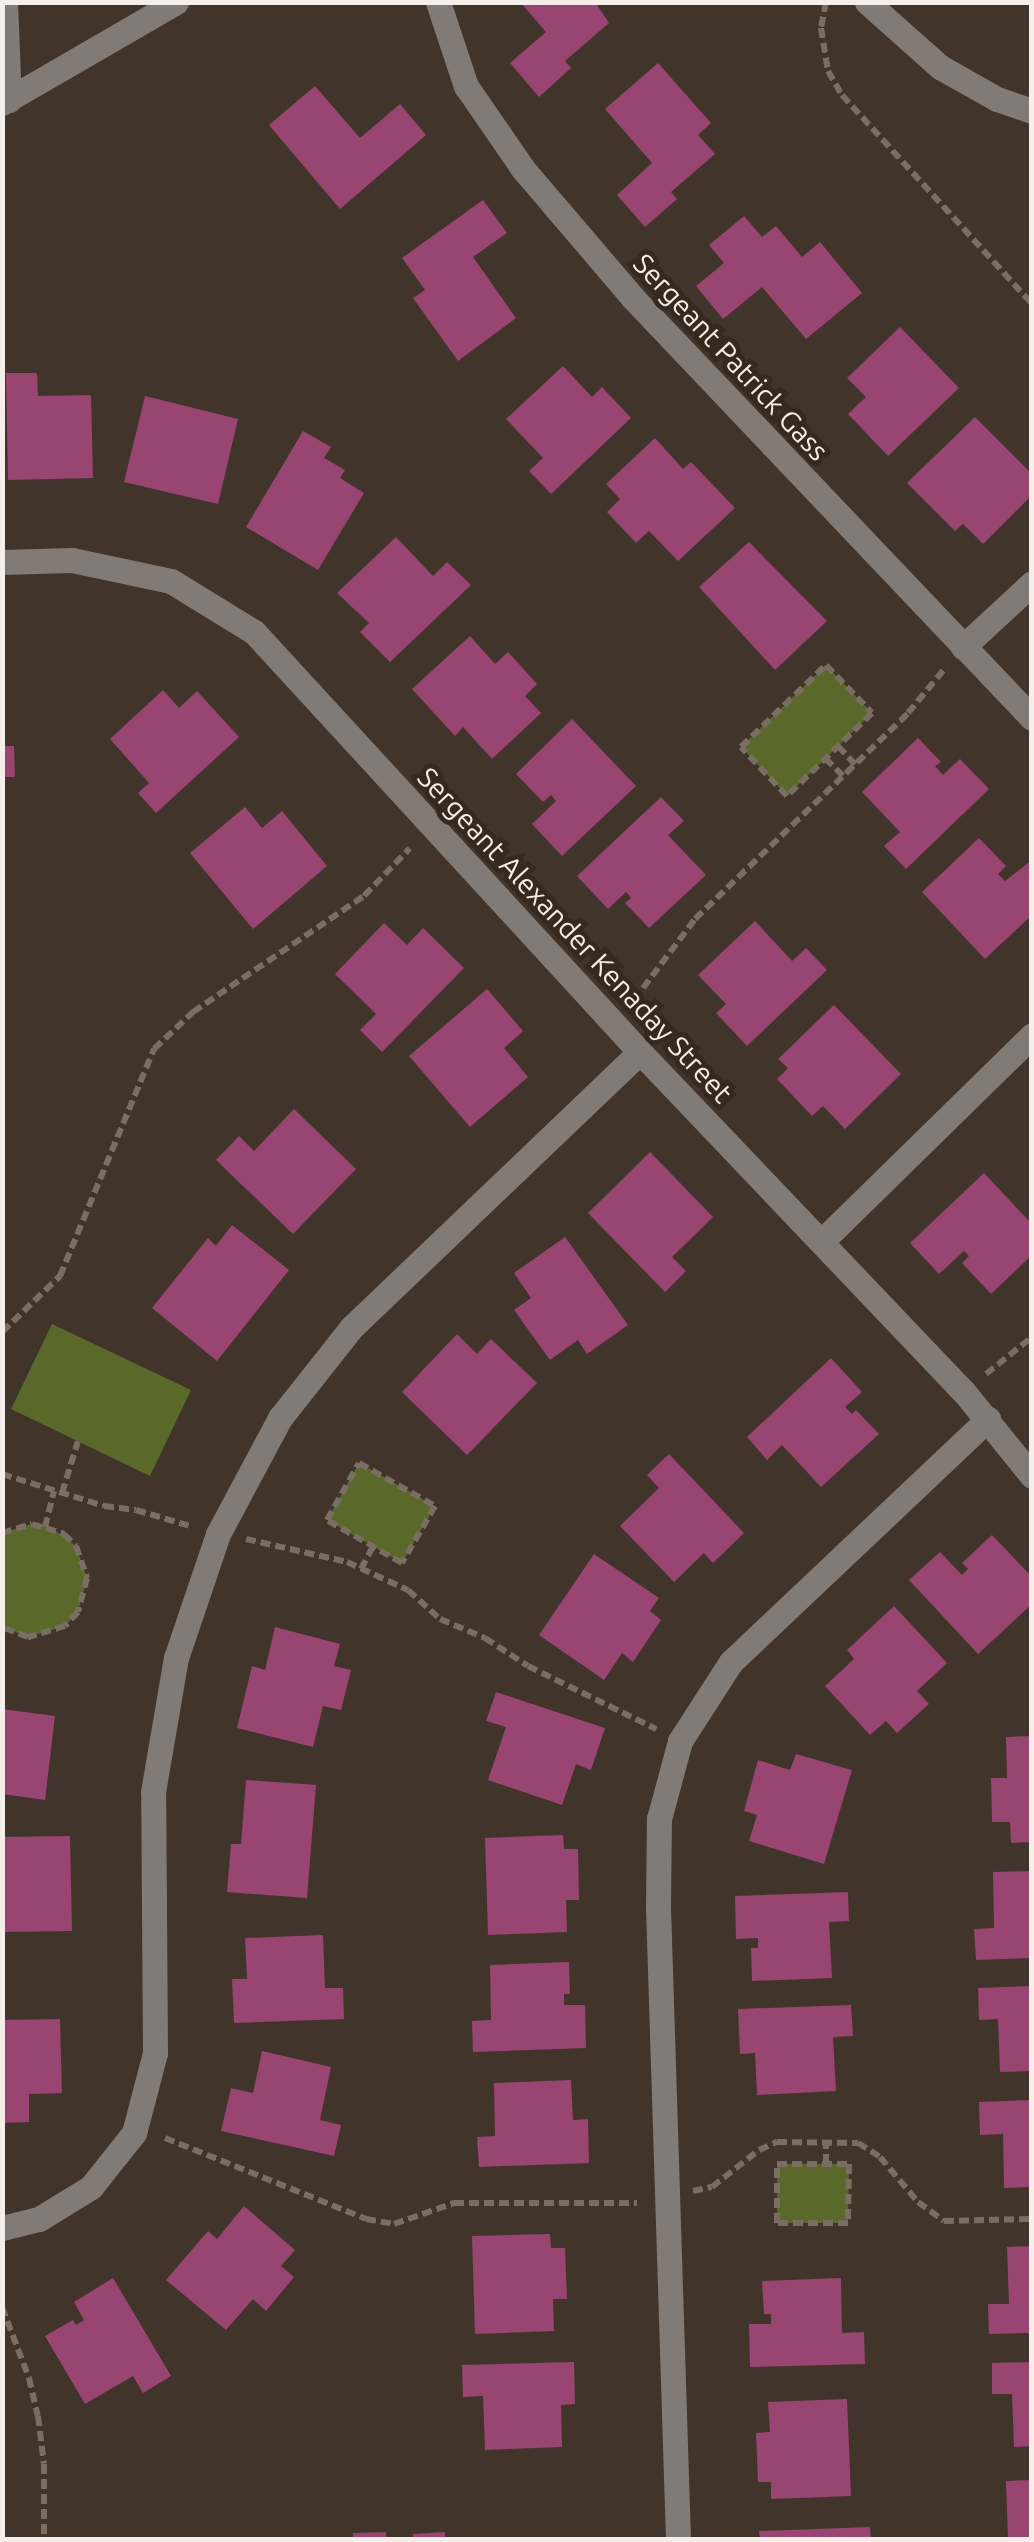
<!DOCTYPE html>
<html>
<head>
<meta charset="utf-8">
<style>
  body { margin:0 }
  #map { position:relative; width:1034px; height:2542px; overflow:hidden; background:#41342a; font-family:Ubuntu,sans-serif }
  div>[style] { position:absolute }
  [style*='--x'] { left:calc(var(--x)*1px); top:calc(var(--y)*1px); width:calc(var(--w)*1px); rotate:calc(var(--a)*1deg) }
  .green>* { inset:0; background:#5a6929 }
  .building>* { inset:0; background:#994571 }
  .path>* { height:6px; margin-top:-3px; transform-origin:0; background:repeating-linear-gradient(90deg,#796d64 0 10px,transparent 0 15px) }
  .minor>* { height:25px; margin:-12.5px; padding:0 12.5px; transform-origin:12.5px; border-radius:12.5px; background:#817a75 }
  span { translate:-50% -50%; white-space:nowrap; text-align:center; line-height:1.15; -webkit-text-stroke:10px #362a20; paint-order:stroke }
  .street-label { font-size:28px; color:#f6eee8 }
  .frame { position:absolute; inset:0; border:5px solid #f6eee8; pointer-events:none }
</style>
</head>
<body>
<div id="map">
  <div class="green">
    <i style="clip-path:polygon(826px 665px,872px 713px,787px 796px,741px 747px)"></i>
    <i style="clip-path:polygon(52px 1324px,191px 1390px,150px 1476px,11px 1409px)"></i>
    <i style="clip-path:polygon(359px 1463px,435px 1506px,402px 1563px,327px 1520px)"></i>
    <i style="clip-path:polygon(32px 1524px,49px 1526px,76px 1546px,87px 1578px,78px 1612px,65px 1626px,28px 1637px,3px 1627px,2px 1533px)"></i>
    <i style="clip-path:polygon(777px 2164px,849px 2164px,848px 2223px,777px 2223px)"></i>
  </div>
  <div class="building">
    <i style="clip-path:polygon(520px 2px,595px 2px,609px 23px,565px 61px,571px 68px,539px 97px,510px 63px,546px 32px)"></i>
    <i style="clip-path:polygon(658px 63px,711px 123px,698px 135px,715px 154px,671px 192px,677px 199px,645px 227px,617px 195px,652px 163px,605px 109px)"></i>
    <i style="clip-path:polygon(315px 86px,360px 138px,400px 104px,426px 135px,340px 209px,269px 125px)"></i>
    <i style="clip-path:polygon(483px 200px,507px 233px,473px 257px,516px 318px,458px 361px,413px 298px,425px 290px,402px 258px)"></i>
    <i style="clip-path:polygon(744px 216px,762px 237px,776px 226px,802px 257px,820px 242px,862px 293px,806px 339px,762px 287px,723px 319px,696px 286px,724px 263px,709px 245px)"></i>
    <i style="clip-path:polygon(900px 327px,959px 388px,888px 456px,848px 414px,866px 397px,847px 378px)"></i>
    <i style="clip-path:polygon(563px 366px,592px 397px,602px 387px,631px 418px,551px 494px,529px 471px,543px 458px,506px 419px)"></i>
    <i style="clip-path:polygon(6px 373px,37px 373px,38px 396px,91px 395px,93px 478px,8px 480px)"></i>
    <i style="clip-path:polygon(145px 396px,238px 419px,218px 504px,124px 482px)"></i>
    <i style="clip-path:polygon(975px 417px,1032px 474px,1032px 495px,983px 544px,963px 524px,955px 531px,907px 483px)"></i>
    <i style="clip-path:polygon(303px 431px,331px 447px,324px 458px,345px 470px,340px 478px,364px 493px,318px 570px,246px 527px)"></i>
    <i style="clip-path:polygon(655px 438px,683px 469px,691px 462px,735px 508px,678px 561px,649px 531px,636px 543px,607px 512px,620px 499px,606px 484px)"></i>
    <i style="clip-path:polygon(396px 537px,433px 576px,447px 562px,471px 585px,390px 662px,360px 632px,369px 623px,337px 593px)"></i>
    <i style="clip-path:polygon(749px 542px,827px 621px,775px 670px,699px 587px)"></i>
    <i style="clip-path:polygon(470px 636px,495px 664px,508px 652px,537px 684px,525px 696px,541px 713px,492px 759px,463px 727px,455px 736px,412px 689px)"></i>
    <i style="clip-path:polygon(163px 690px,179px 708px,197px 691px,239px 737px,156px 813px,138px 793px,149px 783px,110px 739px)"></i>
    <i style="clip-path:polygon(572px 719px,636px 786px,562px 856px,532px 824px,556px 801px,551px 795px,543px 802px,516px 774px)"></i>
    <i style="clip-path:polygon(918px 738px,941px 762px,935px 766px,943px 775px,960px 759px,989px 789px,906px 869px,884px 846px,900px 832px,862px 792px)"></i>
    <i style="clip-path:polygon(2px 746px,14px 746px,15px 777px,2px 777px)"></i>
    <i style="clip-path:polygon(661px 797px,684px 821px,668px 835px,706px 875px,649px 928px,625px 903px,631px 898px,626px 892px,608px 909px,577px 876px)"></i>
    <i style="clip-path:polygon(245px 807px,262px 828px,282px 811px,327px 866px,253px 929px,190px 853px)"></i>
    <i style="clip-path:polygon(979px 838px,1006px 866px,998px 874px,1005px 881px,1032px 860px,1032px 915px,985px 959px,922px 892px)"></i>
    <i style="clip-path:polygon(755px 921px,792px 961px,806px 948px,827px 970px,747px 1046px,716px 1013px,726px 1004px,698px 975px)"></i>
    <i style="clip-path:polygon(384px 923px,407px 945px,423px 928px,464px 968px,382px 1052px,360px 1030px,376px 1014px,335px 974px)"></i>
    <i style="clip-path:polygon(487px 989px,523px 1031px,504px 1048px,528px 1077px,470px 1127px,409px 1056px)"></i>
    <i style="clip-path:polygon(834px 1005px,901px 1074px,845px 1129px,823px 1106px,812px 1116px,777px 1079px,788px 1068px,778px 1059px)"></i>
    <i style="clip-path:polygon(294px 1109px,356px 1169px,293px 1234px,216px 1160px,239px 1136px,254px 1151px)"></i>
    <i style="clip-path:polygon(650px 1152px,713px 1217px,672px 1257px,686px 1271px,665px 1292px,588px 1213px)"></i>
    <i style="clip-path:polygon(984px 1173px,1032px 1224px,1032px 1255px,991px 1294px,962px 1263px,969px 1256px,964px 1251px,939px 1274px,910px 1243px)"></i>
    <i style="clip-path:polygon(232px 1225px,289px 1270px,217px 1361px,152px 1308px,208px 1238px,216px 1246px)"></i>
    <i style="clip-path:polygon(565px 1237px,628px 1325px,587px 1354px,578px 1340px,550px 1360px,514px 1310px,531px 1298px,514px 1273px)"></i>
    <i style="clip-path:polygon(457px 1334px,477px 1354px,491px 1339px,537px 1383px,467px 1455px,402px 1392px)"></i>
    <i style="clip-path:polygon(831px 1358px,862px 1392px,845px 1407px,852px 1414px,856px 1410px,879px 1434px,821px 1487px,782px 1445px,767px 1460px,747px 1437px)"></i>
    <i style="clip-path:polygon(669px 1454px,744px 1533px,713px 1563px,704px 1553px,674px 1582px,620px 1526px,659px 1488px,647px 1475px)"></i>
    <i style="clip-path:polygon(992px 1535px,1032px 1577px,1032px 1604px,978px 1654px,909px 1580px,940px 1552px,962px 1575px,968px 1569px,962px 1563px)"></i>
    <i style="clip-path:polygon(594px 1554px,659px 1598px,650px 1611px,661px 1620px,633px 1662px,622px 1653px,604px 1680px,539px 1635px)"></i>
    <i style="clip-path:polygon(894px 1606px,947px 1663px,917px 1691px,929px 1704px,897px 1733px,886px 1721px,870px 1735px,825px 1686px,854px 1659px,847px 1650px)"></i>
    <i style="clip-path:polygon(275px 1627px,340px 1644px,334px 1666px,351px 1670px,341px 1710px,323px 1706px,313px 1747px,237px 1728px,252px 1666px,265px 1670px)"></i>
    <i style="clip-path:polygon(496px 1692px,605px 1728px,591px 1770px,576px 1764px,562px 1805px,488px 1780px,506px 1727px,486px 1721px)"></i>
    <i style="clip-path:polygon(2px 1709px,55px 1716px,45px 1800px,2px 1794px)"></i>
    <i style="clip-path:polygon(1032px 1736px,1032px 1842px,1011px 1843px,1010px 1822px,992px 1822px,991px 1778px,1007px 1778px,1006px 1737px)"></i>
    <i style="clip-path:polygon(796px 1754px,852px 1770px,824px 1864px,749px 1841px,757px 1815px,744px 1811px,758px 1760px,790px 1770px)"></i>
    <i style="clip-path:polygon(246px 1780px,316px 1785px,307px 1898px,227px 1892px,231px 1844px,241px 1844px)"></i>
    <i style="clip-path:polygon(563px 1835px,564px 1849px,578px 1849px,579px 1900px,566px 1900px,567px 1932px,488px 1935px,485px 1838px)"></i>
    <i style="clip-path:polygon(70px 1836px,72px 1931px,2px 1932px,2px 1837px)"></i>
    <i style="clip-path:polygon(1032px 1871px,1032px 1958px,976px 1960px,974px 1929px,994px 1928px,993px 1872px)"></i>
    <i style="clip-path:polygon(848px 1892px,849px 1921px,829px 1922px,832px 1978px,752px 1981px,751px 1948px,758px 1948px,758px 1938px,736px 1939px,735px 1896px)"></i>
    <i style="clip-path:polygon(323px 1935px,325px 1988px,343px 1988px,344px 2019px,234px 2023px,232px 1979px,247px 1979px,245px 1938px)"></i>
    <i style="clip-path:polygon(569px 1962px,570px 1994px,564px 1994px,564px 2005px,585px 2005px,586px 2048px,473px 2052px,472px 2021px,491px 2020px,490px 1965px)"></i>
    <i style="clip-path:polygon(1032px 1986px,1032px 2071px,1000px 2072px,998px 2019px,979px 2020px,978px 1988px)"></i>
    <i style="clip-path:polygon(851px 2005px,853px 2036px,833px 2037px,836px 2091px,757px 2095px,755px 2053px,740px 2054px,738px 2009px)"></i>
    <i style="clip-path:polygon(60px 2019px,62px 2093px,29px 2094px,29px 2122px,2px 2123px,2px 2020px)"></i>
    <i style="clip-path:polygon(262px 2051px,331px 2067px,320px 2120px,341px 2125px,334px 2156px,221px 2131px,231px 2088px,253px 2093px)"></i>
    <i style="clip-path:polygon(571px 2080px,573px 2120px,588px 2119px,589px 2163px,479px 2167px,477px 2137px,495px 2136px,494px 2083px)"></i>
    <i style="clip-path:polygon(1032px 2100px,1032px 2187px,1004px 2188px,1003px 2134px,980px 2135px,979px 2102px)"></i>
    <i style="clip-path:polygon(244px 2206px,295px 2250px,281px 2266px,294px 2277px,266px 2311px,253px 2299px,226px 2330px,166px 2280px,208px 2231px,217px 2239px)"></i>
    <i style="clip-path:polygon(550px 2234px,551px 2248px,565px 2248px,567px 2299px,553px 2299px,554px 2331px,475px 2334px,472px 2236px)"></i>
    <i style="clip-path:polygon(1032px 2246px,1032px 2333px,989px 2334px,988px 2304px,1009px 2304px,1007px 2247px)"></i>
    <i style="clip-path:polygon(113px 2278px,171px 2376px,143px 2393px,133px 2376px,85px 2404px,45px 2336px,73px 2320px,76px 2325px,84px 2320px,74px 2302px)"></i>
    <i style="clip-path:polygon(841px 2278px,842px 2333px,864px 2332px,865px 2364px,750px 2367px,749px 2324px,771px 2324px,771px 2314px,764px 2314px,762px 2281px)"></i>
    <i style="clip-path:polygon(574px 2362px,575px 2404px,561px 2405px,562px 2447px,485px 2450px,483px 2396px,463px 2397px,462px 2365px)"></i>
    <i style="clip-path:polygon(1032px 2362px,1032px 2446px,1014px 2447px,1012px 2394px,992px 2394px,992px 2363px)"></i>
    <i style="clip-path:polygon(847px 2399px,851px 2496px,771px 2499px,771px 2482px,758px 2482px,756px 2433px,770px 2432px,768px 2402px)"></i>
    <i style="clip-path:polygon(1032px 2480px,1032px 2540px,1008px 2540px,1006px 2481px)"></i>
    <i style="clip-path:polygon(870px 2527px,871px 2540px,760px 2540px,759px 2531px)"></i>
    <i style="clip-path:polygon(386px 2532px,386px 2540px,353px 2540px,353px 2533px)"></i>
    <i style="clip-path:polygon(445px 2532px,445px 2540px,414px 2540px,413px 2534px)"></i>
  </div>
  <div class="path">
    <i style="--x:826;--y:2;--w:26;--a:101"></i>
    <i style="--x:821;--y:28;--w:44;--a:80.8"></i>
    <i style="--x:828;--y:71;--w:28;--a:60"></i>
    <i style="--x:842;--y:95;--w:282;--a:47.7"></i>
    <i style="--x:826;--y:665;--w:66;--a:46.2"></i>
    <i style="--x:872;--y:713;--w:119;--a:135.7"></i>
    <i style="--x:787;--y:796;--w:67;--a:-133.2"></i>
    <i style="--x:741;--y:747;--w:118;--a:-44"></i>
    <i style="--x:838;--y:746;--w:25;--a:47"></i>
    <i style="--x:825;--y:758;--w:25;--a:45"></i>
    <i style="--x:634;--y:1000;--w:101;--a:-53"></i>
    <i style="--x:695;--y:919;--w:296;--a:-44"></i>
    <i style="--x:908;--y:713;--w:60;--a:-50.4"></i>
    <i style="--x:2;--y:1332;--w:81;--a:-44"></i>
    <i style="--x:60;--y:1276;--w:246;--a:-67.5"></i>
    <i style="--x:154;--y:1049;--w:54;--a:-43.5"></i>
    <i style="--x:193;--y:1012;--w:207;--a:-34.2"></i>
    <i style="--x:364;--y:896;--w:66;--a:-46.2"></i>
    <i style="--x:986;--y:1374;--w:59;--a:-38.8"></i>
    <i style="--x:359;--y:1463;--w:87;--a:29.5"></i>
    <i style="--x:435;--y:1506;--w:66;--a:120.1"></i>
    <i style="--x:402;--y:1563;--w:86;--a:-150.2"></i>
    <i style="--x:327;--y:1520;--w:65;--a:-60.7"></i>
    <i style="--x:2;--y:1474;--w:107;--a:17.4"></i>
    <i style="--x:104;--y:1506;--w:32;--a:7"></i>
    <i style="--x:136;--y:1510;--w:56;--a:16.5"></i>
    <i style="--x:62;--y:1493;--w:54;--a:-72.9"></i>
    <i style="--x:45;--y:1527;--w:37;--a:-76"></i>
    <i style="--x:2;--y:1533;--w:31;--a:-17"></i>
    <i style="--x:32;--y:1524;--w:34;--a:17"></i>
    <i style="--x:64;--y:1534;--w:17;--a:45"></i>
    <i style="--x:76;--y:1546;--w:34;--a:71"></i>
    <i style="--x:87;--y:1578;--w:35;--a:105"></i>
    <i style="--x:78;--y:1612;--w:19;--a:133"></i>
    <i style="--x:65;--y:1626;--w:39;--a:163"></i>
    <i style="--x:28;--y:1637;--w:28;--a:-159"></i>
    <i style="--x:246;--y:1539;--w:104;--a:12.8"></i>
    <i style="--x:347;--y:1562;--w:67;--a:24.7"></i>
    <i style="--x:408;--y:1590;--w:43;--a:42.2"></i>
    <i style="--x:440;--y:1619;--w:49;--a:22.9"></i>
    <i style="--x:485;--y:1638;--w:51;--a:33.1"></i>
    <i style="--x:528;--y:1666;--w:143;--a:26.2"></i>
    <i style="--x:361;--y:1569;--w:26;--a:-62"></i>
    <i style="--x:165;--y:2138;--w:217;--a:21.9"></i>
    <i style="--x:366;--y:2219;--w:28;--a:10"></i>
    <i style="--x:394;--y:2224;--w:64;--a:-19.3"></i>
    <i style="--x:454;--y:2203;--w:183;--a:0"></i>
    <i style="--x:777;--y:2164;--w:72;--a:0"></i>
    <i style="--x:849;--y:2164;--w:59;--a:91"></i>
    <i style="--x:848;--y:2223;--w:71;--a:180"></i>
    <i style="--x:777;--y:2223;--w:59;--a:-90"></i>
    <i style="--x:826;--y:2164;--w:23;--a:-90"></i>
    <i style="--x:693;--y:2191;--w:19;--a:-12"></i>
    <i style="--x:712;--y:2187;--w:60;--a:-38.2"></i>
    <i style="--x:759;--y:2150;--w:20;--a:-24"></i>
    <i style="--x:777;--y:2142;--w:81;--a:0.7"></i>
    <i style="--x:858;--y:2143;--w:26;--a:32"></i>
    <i style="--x:880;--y:2157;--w:59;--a:49.8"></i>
    <i style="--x:918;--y:2202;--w:32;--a:36"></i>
    <i style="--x:944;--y:2221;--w:88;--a:-1.3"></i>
    <i style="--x:2;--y:2307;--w:76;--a:69.2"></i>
    <i style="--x:29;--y:2378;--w:39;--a:77"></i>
    <i style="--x:38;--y:2416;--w:48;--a:82.9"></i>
    <i style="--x:44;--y:2464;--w:76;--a:90"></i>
  </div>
  <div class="minor">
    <i style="--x:5;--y:2;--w:98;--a:87.7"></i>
    <i style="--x:438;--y:2;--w:89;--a:71.6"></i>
    <i style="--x:466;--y:86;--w:101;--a:55.5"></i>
    <i style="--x:523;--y:169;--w:170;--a:49.5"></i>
    <i style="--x:633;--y:298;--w:579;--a:46.47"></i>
    <i style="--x:867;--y:2;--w:98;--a:41.7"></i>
    <i style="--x:940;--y:67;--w:65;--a:29.3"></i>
    <i style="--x:997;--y:99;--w:37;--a:19"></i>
    <i style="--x:2;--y:103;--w:201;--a:-30.1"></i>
    <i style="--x:2;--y:562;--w:70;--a:-1.6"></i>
    <i style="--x:72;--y:560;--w:101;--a:12"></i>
    <i style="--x:171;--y:581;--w:97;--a:31.6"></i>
    <i style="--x:254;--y:632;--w:570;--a:47.42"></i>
    <i style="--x:640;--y:1052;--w:470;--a:46.4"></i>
    <i style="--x:964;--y:1392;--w:108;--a:51"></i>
    <i style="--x:963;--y:647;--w:94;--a:-42.8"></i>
    <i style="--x:822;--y:1241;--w:294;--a:-44.4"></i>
    <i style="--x:2;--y:2228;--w:38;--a:-14"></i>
    <i style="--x:39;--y:2219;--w:61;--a:-31.6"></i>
    <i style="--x:91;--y:2187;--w:69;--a:-51.5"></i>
    <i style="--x:134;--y:2133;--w:83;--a:-75.3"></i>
    <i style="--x:155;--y:2053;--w:261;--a:-90.4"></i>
    <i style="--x:153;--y:1792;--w:136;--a:-80.3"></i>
    <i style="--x:176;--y:1658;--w:131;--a:-71.3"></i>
    <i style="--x:218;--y:1534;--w:132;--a:-61.9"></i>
    <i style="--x:280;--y:1418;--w:115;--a:-51.7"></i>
    <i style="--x:351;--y:1328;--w:400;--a:-43.7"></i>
    <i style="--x:678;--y:2540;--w:632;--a:-91.81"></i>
    <i style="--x:658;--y:1908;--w:89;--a:-89.4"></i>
    <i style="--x:659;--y:1819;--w:81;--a:-74.9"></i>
    <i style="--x:680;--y:1741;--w:94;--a:-57.2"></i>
    <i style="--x:731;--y:1662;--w:354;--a:-43.4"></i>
  </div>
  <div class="street-label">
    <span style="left:731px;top:357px;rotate:47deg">Sergeant Patrick Gass</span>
    <span style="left:575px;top:935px;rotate:47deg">Sergeant Alexander Kenaday Street</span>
  </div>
  <div class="frame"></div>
</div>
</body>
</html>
